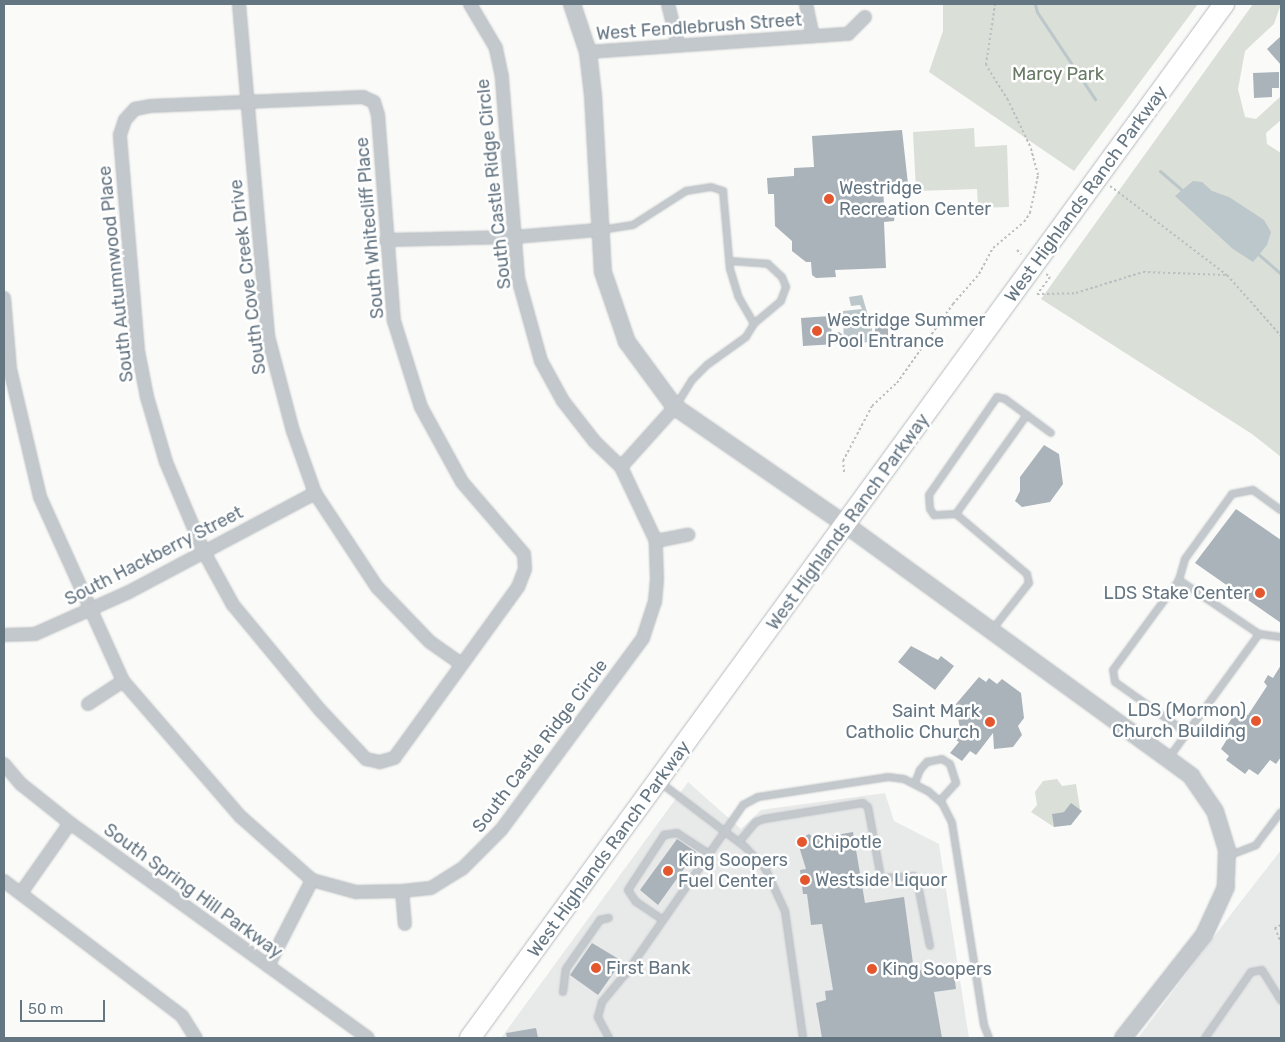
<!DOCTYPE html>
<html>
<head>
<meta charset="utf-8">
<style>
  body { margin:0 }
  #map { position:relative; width:1285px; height:1042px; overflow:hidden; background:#fafaf8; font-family:Rubik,sans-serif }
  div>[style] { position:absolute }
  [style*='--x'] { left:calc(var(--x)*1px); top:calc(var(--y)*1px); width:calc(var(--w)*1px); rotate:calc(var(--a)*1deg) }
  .built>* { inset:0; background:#e8e9e9 }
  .green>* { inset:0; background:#dadfd7 }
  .water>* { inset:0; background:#bbc7cb }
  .stream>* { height:3px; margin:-1.5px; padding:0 1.5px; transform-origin:1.5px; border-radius:1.5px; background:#bbc7cb }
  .building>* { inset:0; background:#aab3b9 }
  .path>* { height:2px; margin-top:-1px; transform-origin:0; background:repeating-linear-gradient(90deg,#bbbfc2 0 2.5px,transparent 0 5px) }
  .roads { filter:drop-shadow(0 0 1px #b5babe) drop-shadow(0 0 1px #b5babe) }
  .service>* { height:6px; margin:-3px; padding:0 3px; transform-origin:3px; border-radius:3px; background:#c3c8cc }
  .minor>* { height:12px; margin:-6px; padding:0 6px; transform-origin:6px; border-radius:6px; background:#c3c8cc }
  .tertiary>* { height:16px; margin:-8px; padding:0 8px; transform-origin:8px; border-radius:8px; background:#c3c8cc }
  .primary>* { height:20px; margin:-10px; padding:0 10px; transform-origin:10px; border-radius:10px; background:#fff }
  .dots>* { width:14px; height:14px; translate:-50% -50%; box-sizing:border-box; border:2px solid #fff; border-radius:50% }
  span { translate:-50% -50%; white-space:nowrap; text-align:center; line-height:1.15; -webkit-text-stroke:5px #fff; paint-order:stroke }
  .street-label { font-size:18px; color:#657683 }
  .park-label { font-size:18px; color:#687a64 }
  .poi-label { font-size:18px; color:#657683 }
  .left { translate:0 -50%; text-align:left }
  .right { translate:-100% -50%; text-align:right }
  .frame { position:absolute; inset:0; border:5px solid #657683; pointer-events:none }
  .scale { position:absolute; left:20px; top:1000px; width:85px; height:22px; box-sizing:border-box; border:2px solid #657683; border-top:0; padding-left:6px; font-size:15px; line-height:18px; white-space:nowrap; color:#657683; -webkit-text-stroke:4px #fff; paint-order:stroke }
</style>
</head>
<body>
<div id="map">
  <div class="built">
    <i style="clip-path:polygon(688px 782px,741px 829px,761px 810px,885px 793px,894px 821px,939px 844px,969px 1038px,501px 1038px)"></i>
    <i style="clip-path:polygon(1281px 850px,1281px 1038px,1138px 1038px,1235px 909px)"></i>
  </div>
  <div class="green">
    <i style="clip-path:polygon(943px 4px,1198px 4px,1074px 171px,929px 72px,943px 31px)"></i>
    <i style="clip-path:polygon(1253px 4px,1281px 4px,1274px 24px,1245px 51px,1238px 89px,1245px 117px,1256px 119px,1281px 96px,1281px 120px,1266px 133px,1267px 144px,1281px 153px,1281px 457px,1252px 434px,1041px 299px)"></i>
    <i style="clip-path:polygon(974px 128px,975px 147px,1007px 145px,1009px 207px,978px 208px,977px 189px,916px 191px,913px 132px)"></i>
    <i style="clip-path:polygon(1057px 779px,1062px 786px,1076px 784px,1080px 809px,1053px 814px,1054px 827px,1031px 812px,1037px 805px,1035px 792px,1043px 781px)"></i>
  </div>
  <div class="water">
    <i style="clip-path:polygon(1193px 181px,1202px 182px,1212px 191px,1229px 197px,1264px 220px,1271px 232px,1267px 245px,1253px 262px,1233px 249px,1175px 196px)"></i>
    <i style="clip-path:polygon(862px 295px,872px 329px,870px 341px,857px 345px,855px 350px,844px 347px,843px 311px,862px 309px,860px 305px,851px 306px,849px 297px)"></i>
  </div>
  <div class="stream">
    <i style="--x:1035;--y:4;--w:8;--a:76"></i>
    <i style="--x:1037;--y:12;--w:105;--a:56.3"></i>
    <i style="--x:1160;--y:171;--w:30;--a:41"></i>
    <i style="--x:1257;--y:253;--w:32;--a:41"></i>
  </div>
  <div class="building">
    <i style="clip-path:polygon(1281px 36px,1281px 65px,1267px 49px)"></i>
    <i style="clip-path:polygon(1279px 72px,1279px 88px,1272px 88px,1272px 97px,1254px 98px,1253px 73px)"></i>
    <i style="clip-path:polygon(902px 130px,908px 184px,883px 187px,884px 205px,893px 205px,895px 213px,894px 221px,884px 222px,886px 268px,835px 270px,836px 277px,816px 278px,812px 275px,811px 262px,806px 262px,792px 251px,792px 241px,775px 226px,774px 194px,768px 194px,767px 178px,794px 176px,794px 168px,814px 167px,812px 136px)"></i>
    <i style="clip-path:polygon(830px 316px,832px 335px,839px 332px,843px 335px,843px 340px,836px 344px,803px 346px,801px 318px)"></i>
    <i style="clip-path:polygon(875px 318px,888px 318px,888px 337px,875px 337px)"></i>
    <i style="clip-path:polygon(1044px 445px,1059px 454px,1063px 484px,1050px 502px,1022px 507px,1015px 501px,1020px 491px,1020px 477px)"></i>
    <i style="clip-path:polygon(1236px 509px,1281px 540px,1281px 623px,1195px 563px)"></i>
    <i style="clip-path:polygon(911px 646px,938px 660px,941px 656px,954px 666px,935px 690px,898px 662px)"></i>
    <i style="clip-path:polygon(1281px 665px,1281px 757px,1276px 764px,1270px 760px,1258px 775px,1249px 769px,1245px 774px,1226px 760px,1229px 756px,1221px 749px,1232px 731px,1226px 727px,1238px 709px,1248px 715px,1267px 686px,1264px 682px,1268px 675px,1273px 678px)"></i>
    <i style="clip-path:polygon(979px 677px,986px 682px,989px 678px,997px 684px,1002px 679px,1021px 693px,1024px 718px,1018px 726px,1022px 735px,1013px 747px,994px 749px,993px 733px,976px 755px,970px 751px,962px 761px,950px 753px,959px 742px,953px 738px,960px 730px,956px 704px)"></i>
    <i style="clip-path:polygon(1071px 803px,1082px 811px,1071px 825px,1054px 827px,1052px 814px,1064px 812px)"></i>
    <i style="clip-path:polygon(853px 832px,865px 903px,904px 897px,914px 971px,953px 966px,956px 989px,934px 992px,942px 1038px,822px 1038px,816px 1003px,826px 1000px,825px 991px,833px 990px,822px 924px,811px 925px,807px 894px,803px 894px,800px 870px,806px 869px,797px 840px,809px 834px,815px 839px)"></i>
    <i style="clip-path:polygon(677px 839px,696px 852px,658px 905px,640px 890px)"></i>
    <i style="clip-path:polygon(592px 943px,622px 961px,598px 995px,570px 975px)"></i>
    <i style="clip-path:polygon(536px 1028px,538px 1038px,507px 1038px,506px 1033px)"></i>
  </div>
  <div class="path">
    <i style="--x:1110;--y:186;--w:147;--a:37.3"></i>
    <i style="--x:1017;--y:250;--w:6;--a:45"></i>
    <i style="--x:1046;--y:274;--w:5;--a:37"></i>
    <i style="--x:1050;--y:277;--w:21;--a:127"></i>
    <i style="--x:1037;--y:294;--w:39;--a:-1"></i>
    <i style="--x:1076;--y:293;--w:70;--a:-17.4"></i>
    <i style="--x:1143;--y:272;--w:84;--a:2"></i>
    <i style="--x:1227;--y:275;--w:81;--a:48.5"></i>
    <i style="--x:844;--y:472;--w:11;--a:-95"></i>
    <i style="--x:843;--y:461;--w:62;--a:-62.2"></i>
    <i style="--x:872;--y:406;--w:34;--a:-43"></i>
    <i style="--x:897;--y:383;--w:97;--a:-54.7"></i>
    <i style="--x:953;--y:304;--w:40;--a:-49"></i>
    <i style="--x:979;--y:274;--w:30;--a:-62"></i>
    <i style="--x:993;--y:248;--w:40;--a:-40"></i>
    <i style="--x:1024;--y:222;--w:11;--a:-56"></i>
    <i style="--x:1030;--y:213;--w:39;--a:-78"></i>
    <i style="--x:1038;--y:175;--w:30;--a:-105"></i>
    <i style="--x:1030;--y:146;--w:51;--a:-115.6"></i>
    <i style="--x:1008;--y:100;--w:41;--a:-122.2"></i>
    <i style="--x:986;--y:65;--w:62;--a:-81.6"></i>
    <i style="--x:1281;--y:925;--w:7;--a:153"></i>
    <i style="--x:1275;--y:928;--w:16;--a:68"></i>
  </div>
  <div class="roads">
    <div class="service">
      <i style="--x:601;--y:230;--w:32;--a:-9"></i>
      <i style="--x:633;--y:225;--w:63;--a:-32.7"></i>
      <i style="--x:686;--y:191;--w:25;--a:-9"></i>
      <i style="--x:711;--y:187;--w:13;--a:18"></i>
      <i style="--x:723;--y:191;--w:78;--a:84.9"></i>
      <i style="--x:730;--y:269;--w:28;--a:73"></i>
      <i style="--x:738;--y:296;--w:32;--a:60"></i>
      <i style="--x:754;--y:324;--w:15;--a:122"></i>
      <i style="--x:746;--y:337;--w:48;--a:144.3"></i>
      <i style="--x:707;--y:365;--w:21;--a:135"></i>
      <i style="--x:692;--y:380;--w:31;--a:122"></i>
      <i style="--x:729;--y:261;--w:39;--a:4"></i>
      <i style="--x:768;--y:264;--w:19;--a:43"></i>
      <i style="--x:782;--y:277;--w:11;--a:68"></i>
      <i style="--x:786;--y:287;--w:15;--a:110"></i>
      <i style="--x:781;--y:301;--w:35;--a:140"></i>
      <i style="--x:956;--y:514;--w:122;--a:-54.4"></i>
      <i style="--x:992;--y:630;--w:60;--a:-51.8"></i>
      <i style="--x:1029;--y:583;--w:9;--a:-103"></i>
      <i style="--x:1027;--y:574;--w:93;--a:-139.8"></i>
      <i style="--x:956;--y:514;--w:22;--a:177"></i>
      <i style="--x:934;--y:515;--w:7;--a:-124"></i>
      <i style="--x:930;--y:509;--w:14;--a:-94"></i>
      <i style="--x:929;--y:495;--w:119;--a:-55.2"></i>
      <i style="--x:997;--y:397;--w:8;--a:14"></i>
      <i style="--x:1005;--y:399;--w:57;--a:36.5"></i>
      <i style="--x:1259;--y:634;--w:22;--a:8"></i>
      <i style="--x:1187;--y:733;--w:88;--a:-144.7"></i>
      <i style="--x:1115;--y:682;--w:12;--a:-99"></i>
      <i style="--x:1113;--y:670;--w:112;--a:-53.7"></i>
      <i style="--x:1179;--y:580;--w:22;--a:-74"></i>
      <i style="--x:1185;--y:559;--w:80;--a:-54.1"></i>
      <i style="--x:1232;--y:494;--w:21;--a:-11"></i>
      <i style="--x:1253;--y:490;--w:34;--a:36"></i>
      <i style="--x:1168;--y:759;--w:155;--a:-53.9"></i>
      <i style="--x:1259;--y:634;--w:97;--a:-146"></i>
      <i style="--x:661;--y:783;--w:106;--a:37.3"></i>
      <i style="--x:745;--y:847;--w:29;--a:46"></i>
      <i style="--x:765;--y:868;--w:47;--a:65.1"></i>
      <i style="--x:785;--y:911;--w:128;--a:81.9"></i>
      <i style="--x:915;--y:783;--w:14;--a:-69"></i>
      <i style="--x:920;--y:770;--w:11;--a:-49"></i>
      <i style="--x:927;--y:762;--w:15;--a:-11"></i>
      <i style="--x:942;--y:759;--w:9;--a:32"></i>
      <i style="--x:950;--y:764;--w:20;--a:72"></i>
      <i style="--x:956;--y:783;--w:24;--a:132"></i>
      <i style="--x:739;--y:842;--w:26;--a:-50"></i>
      <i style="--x:756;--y:822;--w:9;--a:-21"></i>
      <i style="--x:764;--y:819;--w:100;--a:-9.2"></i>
      <i style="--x:863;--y:803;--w:6;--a:39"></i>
      <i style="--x:868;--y:807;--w:72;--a:79.6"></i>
      <i style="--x:881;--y:878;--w:33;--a:-3"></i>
      <i style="--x:914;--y:876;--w:5;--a:53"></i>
      <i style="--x:917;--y:880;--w:67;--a:78.9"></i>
      <i style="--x:1228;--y:856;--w:30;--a:-21"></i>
      <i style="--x:1256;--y:845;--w:41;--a:-52.9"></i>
      <i style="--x:663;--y:920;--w:32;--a:-146"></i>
      <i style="--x:636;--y:902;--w:14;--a:-124"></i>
      <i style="--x:628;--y:890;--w:66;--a:-56.8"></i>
      <i style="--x:664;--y:835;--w:13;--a:-9"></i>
      <i style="--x:677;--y:833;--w:38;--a:33"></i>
      <i style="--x:563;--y:992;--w:23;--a:-83"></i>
      <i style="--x:566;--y:969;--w:60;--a:-55.2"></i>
      <i style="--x:600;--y:920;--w:9;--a:-13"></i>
      <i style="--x:609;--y:1038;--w:24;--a:-118"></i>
      <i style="--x:598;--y:1017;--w:16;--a:-75"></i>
      <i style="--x:602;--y:1002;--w:35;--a:-50"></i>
      <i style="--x:625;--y:975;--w:207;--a:-55.2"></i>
      <i style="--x:743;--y:805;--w:17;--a:-28"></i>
      <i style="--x:758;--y:797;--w:132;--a:-8.7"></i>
      <i style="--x:888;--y:777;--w:16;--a:7"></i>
      <i style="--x:904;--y:779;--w:27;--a:27"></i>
      <i style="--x:928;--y:791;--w:18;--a:41"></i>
      <i style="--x:942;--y:803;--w:22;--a:63"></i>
      <i style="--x:952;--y:823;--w:205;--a:81"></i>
      <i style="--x:984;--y:1025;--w:14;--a:69"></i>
      <i style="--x:1205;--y:1038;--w:80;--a:-55.1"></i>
      <i style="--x:1251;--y:972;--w:11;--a:-10"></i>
      <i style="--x:1262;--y:970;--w:36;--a:58"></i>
    </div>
    <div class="minor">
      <i style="--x:239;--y:4;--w:333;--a:85"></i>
      <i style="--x:268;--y:336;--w:98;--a:75.3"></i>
      <i style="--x:293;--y:431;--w:66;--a:70.5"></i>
      <i style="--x:315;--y:493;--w:113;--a:56.6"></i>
      <i style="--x:377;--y:587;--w:76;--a:46.1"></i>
      <i style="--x:430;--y:642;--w:38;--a:35"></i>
      <i style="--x:668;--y:4;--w:41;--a:76"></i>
      <i style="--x:806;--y:4;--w:33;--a:78"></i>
      <i style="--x:588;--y:52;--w:261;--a:-4"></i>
      <i style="--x:848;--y:34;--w:24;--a:-45"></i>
      <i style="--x:363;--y:97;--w:12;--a:24"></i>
      <i style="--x:374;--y:102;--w:14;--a:73"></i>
      <i style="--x:378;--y:115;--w:207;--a:85.6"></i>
      <i style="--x:394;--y:321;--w:90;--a:72.6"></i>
      <i style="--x:421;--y:407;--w:85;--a:61.3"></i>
      <i style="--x:462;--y:482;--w:95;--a:49.3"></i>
      <i style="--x:524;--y:554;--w:15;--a:86"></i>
      <i style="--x:525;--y:569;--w:19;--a:111"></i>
      <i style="--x:518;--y:587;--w:211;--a:125.9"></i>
      <i style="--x:394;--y:758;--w:15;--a:164"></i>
      <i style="--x:380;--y:762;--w:14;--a:-168"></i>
      <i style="--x:366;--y:759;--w:67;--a:-133.2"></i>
      <i style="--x:320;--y:710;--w:136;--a:-129.6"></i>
      <i style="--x:233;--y:605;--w:60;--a:-118.7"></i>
      <i style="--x:204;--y:552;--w:98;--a:-112.9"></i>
      <i style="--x:166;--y:462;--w:68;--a:-106.3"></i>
      <i style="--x:147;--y:397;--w:47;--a:-101.1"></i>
      <i style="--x:138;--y:351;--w:217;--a:-94.8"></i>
      <i style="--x:120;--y:135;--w:16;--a:-72"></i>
      <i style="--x:125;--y:120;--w:15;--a:-48"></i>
      <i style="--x:135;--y:109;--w:15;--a:-11"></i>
      <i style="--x:150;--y:106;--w:213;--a:-2.4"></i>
      <i style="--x:386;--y:240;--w:128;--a:-1.3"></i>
      <i style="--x:514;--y:237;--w:84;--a:-4.8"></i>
      <i style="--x:4;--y:298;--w:71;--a:85.2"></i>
      <i style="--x:10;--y:369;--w:131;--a:76.8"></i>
      <i style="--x:40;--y:497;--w:202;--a:65.7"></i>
      <i style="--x:123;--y:681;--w:180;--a:49.1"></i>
      <i style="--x:241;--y:817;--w:95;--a:41.6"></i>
      <i style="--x:312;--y:880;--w:46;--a:15.3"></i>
      <i style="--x:356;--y:892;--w:46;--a:-1.2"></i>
      <i style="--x:402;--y:891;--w:29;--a:-6"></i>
      <i style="--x:431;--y:888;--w:36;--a:-32"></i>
      <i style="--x:462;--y:869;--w:55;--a:-45"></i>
      <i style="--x:501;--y:830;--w:239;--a:-53.5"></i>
      <i style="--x:643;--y:638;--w:38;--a:-72"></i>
      <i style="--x:655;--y:602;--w:23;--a:-85"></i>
      <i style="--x:657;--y:579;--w:38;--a:-92"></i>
      <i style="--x:656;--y:541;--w:82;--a:-115.3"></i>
      <i style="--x:621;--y:467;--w:36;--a:-136"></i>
      <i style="--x:595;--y:442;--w:52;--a:-128"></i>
      <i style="--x:563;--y:401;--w:46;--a:-118.8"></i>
      <i style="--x:541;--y:361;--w:86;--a:-105.5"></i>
      <i style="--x:518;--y:278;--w:202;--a:-94.6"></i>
      <i style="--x:502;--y:77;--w:30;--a:-102"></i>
      <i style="--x:496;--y:48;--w:51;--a:-120.6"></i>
      <i style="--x:621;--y:467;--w:81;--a:-48"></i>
      <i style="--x:656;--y:541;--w:33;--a:-11"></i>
      <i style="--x:4;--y:635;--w:31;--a:-2"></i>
      <i style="--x:35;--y:634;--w:103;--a:-24.1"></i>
      <i style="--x:129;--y:592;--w:211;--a:-28"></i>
      <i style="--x:88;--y:704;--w:42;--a:-33.3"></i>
      <i style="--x:4;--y:764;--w:26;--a:50"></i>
      <i style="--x:21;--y:784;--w:63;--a:38.5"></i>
      <i style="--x:70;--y:823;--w:367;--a:35.8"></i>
      <i style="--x:4;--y:881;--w:223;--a:37.2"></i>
      <i style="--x:182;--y:1016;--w:26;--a:58"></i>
      <i style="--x:402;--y:891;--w:33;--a:85"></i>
      <i style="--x:21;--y:893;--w:85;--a:-55"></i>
      <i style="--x:268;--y:966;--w:97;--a:-62.9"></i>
    </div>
    <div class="tertiary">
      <i style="--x:572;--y:4;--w:51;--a:71.6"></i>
      <i style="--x:588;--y:52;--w:43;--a:83.4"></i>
      <i style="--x:593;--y:95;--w:177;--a:86.8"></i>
      <i style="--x:603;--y:272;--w:74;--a:71.1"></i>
      <i style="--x:627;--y:342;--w:81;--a:53.6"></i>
      <i style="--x:675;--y:407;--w:208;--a:34.6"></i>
      <i style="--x:846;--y:525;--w:427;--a:36"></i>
      <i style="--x:1191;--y:776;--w:42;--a:55.6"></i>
      <i style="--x:1215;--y:811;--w:41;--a:72.9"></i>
      <i style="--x:1227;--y:850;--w:37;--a:92"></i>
      <i style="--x:1226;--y:887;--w:53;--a:114.6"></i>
      <i style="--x:1204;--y:935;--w:131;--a:128.2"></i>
    </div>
    <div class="primary">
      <i style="--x:470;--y:1038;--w:1280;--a:-53.9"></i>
    </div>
  </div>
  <div class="dots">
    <i style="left:829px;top:199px;background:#e4572e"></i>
    <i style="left:817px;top:331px;background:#e4572e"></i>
    <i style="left:1260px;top:593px;background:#e4572e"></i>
    <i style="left:1256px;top:721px;background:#e4572e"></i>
    <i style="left:990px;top:722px;background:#e4572e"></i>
    <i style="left:802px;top:842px;background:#e4572e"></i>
    <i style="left:668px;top:871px;background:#e4572e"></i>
    <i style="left:805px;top:880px;background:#e4572e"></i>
    <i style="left:596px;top:968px;background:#e4572e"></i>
    <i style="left:872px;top:969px;background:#e4572e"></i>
  </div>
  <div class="street-label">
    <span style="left:699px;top:27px;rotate:-4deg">West Fendlebrush Street</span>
    <span style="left:494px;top:184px;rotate:-96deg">South Castle Ridge Circle</span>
    <span style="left:1086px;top:194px;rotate:-54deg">West Highlands Ranch Parkway</span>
    <span style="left:370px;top:228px;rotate:-95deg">South Whitecliff Place</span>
    <span style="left:116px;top:274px;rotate:-96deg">South Autumnwood Place</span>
    <span style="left:248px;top:277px;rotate:-97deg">South Cove Creek Drive</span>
    <span style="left:848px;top:522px;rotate:-54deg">West Highlands Ranch Parkway</span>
    <span style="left:154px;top:556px;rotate:-27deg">South Hackberry Street</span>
    <span style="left:540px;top:746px;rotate:-53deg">South Castle Ridge Circle</span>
    <span style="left:609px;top:849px;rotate:-54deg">West Highlands Ranch Parkway</span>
    <span style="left:193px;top:891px;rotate:36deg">South Spring Hill Parkway</span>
  </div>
  <div class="park-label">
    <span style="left:1058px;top:74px">Marcy Park</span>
  </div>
  <div class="poi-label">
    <span class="left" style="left:839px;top:199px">Westridge<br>Recreation Center</span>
    <span class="left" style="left:827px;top:331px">Westridge Summer<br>Pool Entrance</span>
    <span class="right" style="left:1250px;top:593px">LDS Stake Center</span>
    <span class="right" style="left:1246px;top:721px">LDS (Mormon)<br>Church Building</span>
    <span class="right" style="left:980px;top:722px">Saint Mark<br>Catholic Church</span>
    <span class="left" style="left:812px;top:842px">Chipotle</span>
    <span class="left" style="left:678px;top:871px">King Soopers<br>Fuel Center</span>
    <span class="left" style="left:815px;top:880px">Westside Liquor</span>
    <span class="left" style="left:606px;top:968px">First Bank</span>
    <span class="left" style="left:882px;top:969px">King Soopers</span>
  </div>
  <div class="frame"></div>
  <div class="scale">50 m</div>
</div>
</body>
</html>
